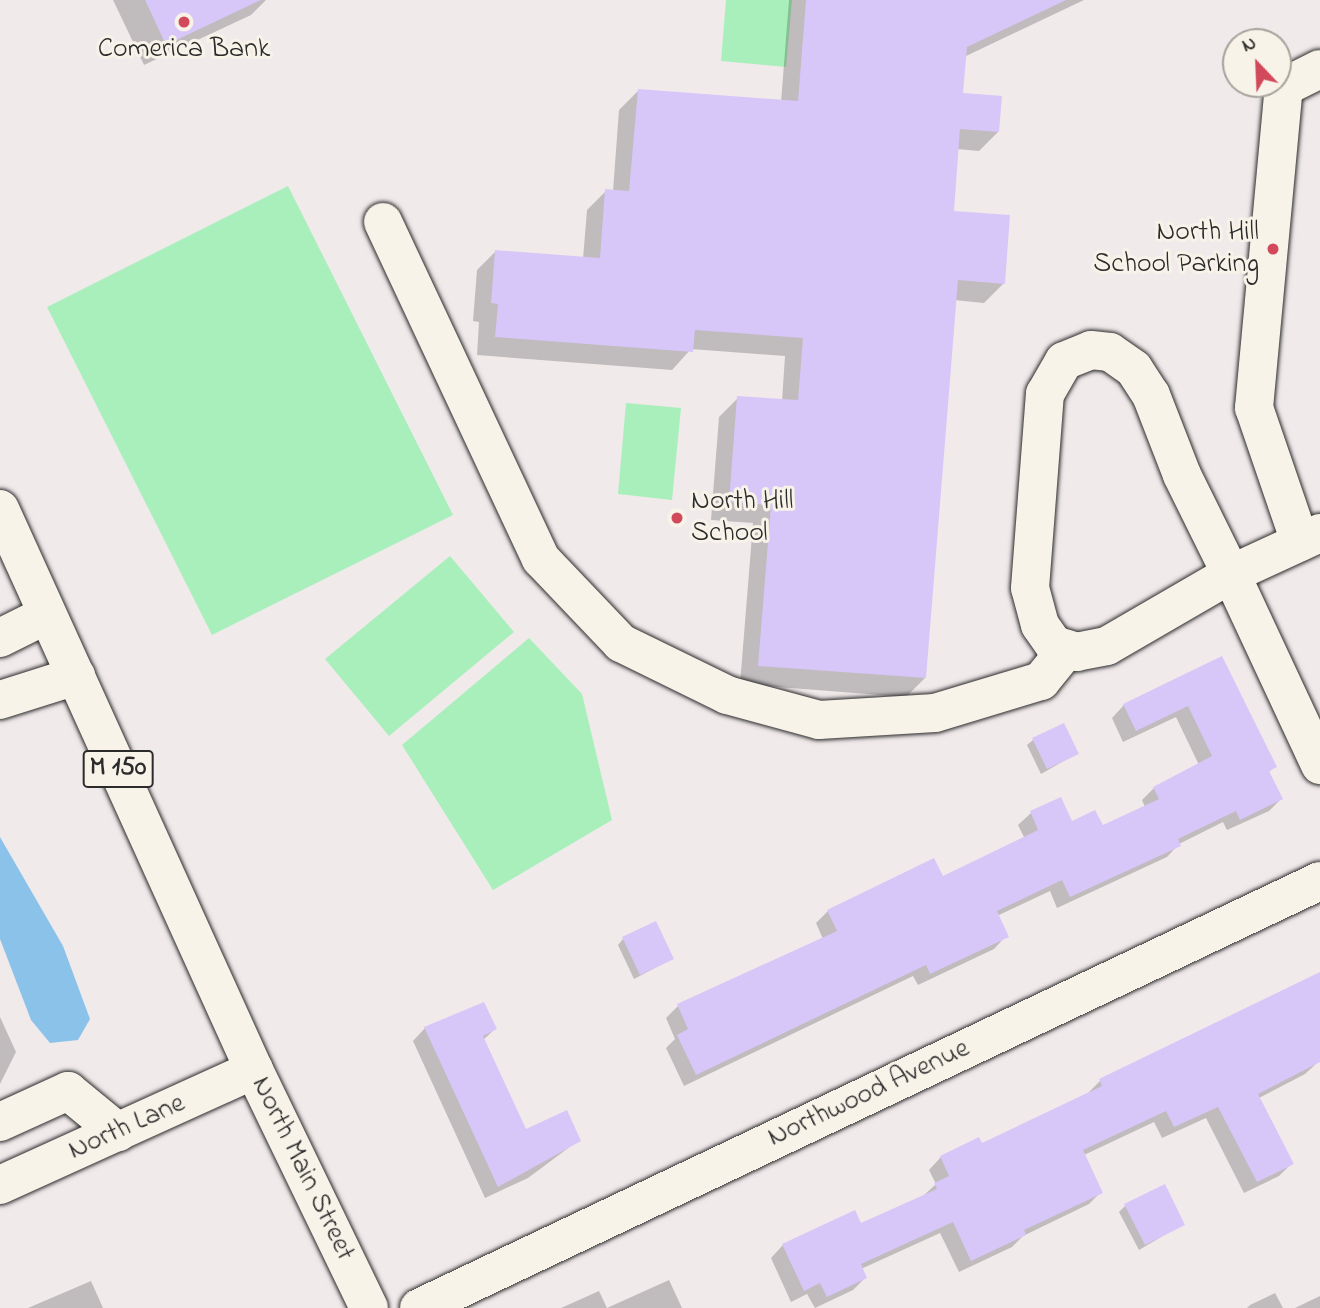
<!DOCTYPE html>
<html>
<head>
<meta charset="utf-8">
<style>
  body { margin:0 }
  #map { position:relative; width:1320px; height:1308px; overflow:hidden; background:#f1eaeb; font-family:"Indie Flower",sans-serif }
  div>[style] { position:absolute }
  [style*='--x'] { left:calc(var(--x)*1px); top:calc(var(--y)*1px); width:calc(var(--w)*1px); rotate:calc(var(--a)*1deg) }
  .green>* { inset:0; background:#a9efbb }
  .water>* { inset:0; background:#8bc2e9 }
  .shadow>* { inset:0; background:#0003 }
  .building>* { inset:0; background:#d7c6f8 }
  .roads { filter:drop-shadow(0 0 2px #2b2b2b) drop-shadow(0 0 2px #2b2b2b) }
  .minor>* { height:38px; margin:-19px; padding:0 19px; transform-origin:19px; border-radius:19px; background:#f7f3e8 }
  .major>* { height:38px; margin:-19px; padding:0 19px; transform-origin:19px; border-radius:19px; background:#f7f3e8 }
  .dots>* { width:19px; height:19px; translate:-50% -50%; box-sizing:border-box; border:4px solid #f7f3e8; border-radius:50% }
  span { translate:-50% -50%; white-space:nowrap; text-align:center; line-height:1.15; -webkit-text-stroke:6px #f7f3e8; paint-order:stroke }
  .shield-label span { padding:2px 5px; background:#f7f3e8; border:2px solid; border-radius:5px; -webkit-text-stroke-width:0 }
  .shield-label { font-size:26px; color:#2b2b2b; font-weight:700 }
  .poi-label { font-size:28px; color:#2b2b2b }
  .right { translate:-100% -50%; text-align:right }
  .left { translate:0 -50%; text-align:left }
  .street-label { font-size:28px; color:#2b2b2b }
  .north { position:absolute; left:1222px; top:28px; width:70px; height:70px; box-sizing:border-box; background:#f7f3e8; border:2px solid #a5a39c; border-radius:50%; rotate:337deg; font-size:19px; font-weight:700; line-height:28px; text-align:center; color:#2b2b2b }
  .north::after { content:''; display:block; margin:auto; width:24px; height:32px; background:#d1495b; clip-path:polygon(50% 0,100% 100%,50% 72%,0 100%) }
</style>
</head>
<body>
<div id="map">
  <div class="green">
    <i style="clip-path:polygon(726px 0,792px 0,786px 67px,721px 61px)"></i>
    <i style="clip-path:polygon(288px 186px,453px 515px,212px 635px,47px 307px)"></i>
    <i style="clip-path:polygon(626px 403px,681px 408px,672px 500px,618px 494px)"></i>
    <i style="clip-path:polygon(450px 556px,514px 632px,389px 736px,325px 659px)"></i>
    <i style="clip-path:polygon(529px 638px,582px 694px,612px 820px,493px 890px,402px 745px)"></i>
  </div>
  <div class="water">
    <i style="clip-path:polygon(0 837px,63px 946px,90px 1019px,78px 1040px,50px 1043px,31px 1020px,0 939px)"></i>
  </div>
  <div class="shadow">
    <i style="clip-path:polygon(113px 0,266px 0,251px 15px,144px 65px)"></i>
    <i style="clip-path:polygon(789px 0,1084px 0,964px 57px,961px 95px,998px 132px,979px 151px,957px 149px,952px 213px,1003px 284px,984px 303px,954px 300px,925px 678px,906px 697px,740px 684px,753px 523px,711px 520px,719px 417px,738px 398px,782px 401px,785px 356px,691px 349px,672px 370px,477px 355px,479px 322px,473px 321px,477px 270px,496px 251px,583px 259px,587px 210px,606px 191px,613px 191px,619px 110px,638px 91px,781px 102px)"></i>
    <i style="clip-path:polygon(1221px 659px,1275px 766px,1268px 773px,1281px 799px,1269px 811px,1227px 830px,1223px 822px,1179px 844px,1167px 857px,1057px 908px,1050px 891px,997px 916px,1006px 936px,994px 949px,918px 985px,913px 976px,684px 1086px,666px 1048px,675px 1039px,666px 1018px,678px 1006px,823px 939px,816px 923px,828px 911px,942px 878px,1025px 839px,1018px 825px,1031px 813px,1060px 799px,1071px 823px,1102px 827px,1145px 807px,1142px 800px,1154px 788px,1199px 765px,1176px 717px,1123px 742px,1112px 718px,1124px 705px)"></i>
    <i style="clip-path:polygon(1033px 740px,1076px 754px,1041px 774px,1027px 745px)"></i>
    <i style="clip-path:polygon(623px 939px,672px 959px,634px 979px,618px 945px)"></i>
    <i style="clip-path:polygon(1320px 974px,1318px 1062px,1305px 1074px,1259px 1098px,1291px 1164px,1279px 1176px,1244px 1193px,1206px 1118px,1162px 1138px,1154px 1122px,1084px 1155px,1101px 1192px,1089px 1204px,1023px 1236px,1012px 1247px,959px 1272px,940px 1233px,861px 1269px,865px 1278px,853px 1290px,815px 1308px,807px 1294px,791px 1302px,771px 1258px,783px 1245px,861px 1225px,922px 1197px,936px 1184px,929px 1170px,941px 1157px,981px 1145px,1088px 1093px,1100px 1081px)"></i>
    <i style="clip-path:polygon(0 1017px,16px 1052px,0 1084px)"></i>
    <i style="clip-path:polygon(425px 1028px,495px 1029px,483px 1040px,525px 1132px,579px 1140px,528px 1178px,485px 1198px,413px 1041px)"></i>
    <i style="clip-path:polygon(1125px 1206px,1183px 1224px,1139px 1250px,1119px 1212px)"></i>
    <i style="clip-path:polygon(669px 1280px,682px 1308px,607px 1308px)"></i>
    <i style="clip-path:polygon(91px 1281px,103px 1308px,28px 1308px)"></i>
    <i style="clip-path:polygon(599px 1291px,607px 1308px,561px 1308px)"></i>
    <i style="clip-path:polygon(1275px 1293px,1283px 1308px,1247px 1308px,1250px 1305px)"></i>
    <i style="clip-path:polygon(1320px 1296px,1320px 1308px,1295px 1308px)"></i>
  </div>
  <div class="building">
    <i style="clip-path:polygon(145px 0,261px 0,166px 45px)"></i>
    <i style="clip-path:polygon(806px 0,1066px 0,967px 47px,963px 93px,1002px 96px,999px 132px,960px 129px,954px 211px,1010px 215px,1005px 284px,958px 280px,926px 678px,758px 666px,771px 505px,729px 502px,737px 396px,798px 400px,803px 338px,695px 330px,693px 352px,495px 337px,498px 304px,491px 303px,495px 250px,600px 258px,605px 189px,629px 191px,638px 89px,798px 101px)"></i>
    <i style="clip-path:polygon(1222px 656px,1277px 767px,1269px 771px,1283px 799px,1240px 820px,1236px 811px,1178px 839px,1181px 846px,1070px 897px,1062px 880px,997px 911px,1009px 937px,930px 974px,926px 965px,696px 1075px,677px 1035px,688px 1029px,677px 1004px,837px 931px,827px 910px,934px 858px,943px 876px,1038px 830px,1030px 811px,1061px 797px,1072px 821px,1095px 810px,1103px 825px,1159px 799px,1153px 787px,1212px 756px,1188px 706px,1136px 731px,1123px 704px)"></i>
    <i style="clip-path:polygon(1064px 723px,1079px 754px,1047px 769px,1032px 738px)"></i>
    <i style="clip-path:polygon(656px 921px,674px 959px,640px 975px,622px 937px)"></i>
    <i style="clip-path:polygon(1320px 972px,1320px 1062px,1258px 1094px,1294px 1164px,1257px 1182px,1218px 1107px,1174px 1127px,1166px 1111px,1083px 1150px,1103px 1193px,1024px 1230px,1026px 1235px,971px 1261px,953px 1222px,861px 1264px,867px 1278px,827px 1297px,820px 1283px,804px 1291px,782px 1244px,855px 1210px,861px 1223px,937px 1189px,934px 1183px,949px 1176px,940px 1156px,979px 1137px,982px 1143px,1102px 1086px,1099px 1079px)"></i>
    <i style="clip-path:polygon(484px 1002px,497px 1029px,483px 1036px,526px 1129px,567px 1110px,581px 1141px,498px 1187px,424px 1027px)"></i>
    <i style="clip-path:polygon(1165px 1184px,1185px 1225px,1145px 1245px,1124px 1204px)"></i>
  </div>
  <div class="roads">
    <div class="minor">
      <i style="--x:383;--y:222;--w:372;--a:64.9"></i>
      <i style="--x:541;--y:559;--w:116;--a:46.4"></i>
      <i style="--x:621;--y:643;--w:118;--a:26.1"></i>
      <i style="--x:727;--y:695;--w:95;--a:15.2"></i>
      <i style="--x:819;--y:720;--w:116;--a:-3.5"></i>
      <i style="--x:935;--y:713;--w:111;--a:-16.8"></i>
      <i style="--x:1041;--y:681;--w:41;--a:-50.9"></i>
      <i style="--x:1091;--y:350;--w:19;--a:6"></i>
      <i style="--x:1110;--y:352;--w:29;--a:35"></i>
      <i style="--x:1134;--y:369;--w:31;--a:57"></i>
      <i style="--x:1151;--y:395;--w:86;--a:68.8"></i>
      <i style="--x:1182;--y:475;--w:110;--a:63.7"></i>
      <i style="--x:1231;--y:574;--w:143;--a:149.9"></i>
      <i style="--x:1107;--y:646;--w:31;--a:169"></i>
      <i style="--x:1077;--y:652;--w:24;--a:-163"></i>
      <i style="--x:1054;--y:645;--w:24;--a:-125"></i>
      <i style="--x:1040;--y:625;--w:38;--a:-105"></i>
      <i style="--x:1030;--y:588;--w:195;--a:-85.6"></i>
      <i style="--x:1045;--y:394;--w:38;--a:-60"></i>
      <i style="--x:1064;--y:361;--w:29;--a:-22"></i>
      <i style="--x:1320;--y:533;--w:98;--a:155.3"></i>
      <i style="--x:1231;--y:574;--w:211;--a:65"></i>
      <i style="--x:1300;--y:542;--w:142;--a:-108.9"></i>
      <i style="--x:1254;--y:408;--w:322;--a:-84.7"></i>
      <i style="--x:1284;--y:87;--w:40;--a:-26.6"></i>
      <i style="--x:0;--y:638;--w:51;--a:-26.6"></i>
      <i style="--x:0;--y:700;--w:80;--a:-17.5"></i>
      <i style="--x:0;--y:1122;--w:75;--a:-24.5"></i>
      <i style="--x:68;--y:1091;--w:65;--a:39.4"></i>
      <i style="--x:0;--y:1185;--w:279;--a:-24.4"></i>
      <i style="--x:419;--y:1308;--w:997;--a:-25.36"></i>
    </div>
    <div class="major">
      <i style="--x:0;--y:509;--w:616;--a:65.64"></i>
      <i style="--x:254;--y:1070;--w:264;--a:64.2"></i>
    </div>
  </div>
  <div class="dots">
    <i style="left:184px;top:22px;background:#d1495b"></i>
    <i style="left:1273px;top:249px;background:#d1495b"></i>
    <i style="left:677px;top:518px;background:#d1495b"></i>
  </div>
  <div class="shield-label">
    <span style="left:118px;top:769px">M 150</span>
  </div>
  <div class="poi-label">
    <span style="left:184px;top:50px">Comerica Bank</span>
    <span class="right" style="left:1259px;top:249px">North Hill<br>School Parking</span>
    <span class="left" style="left:691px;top:518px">North Hill<br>School</span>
  </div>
  <div class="street-label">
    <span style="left:869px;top:1094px;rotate:-25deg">Northwood Avenue</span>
    <span style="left:127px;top:1128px;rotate:-24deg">North Lane</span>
    <span style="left:302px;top:1169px;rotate:64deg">North Main Street</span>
  </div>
  <div class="north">N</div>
</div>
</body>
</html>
